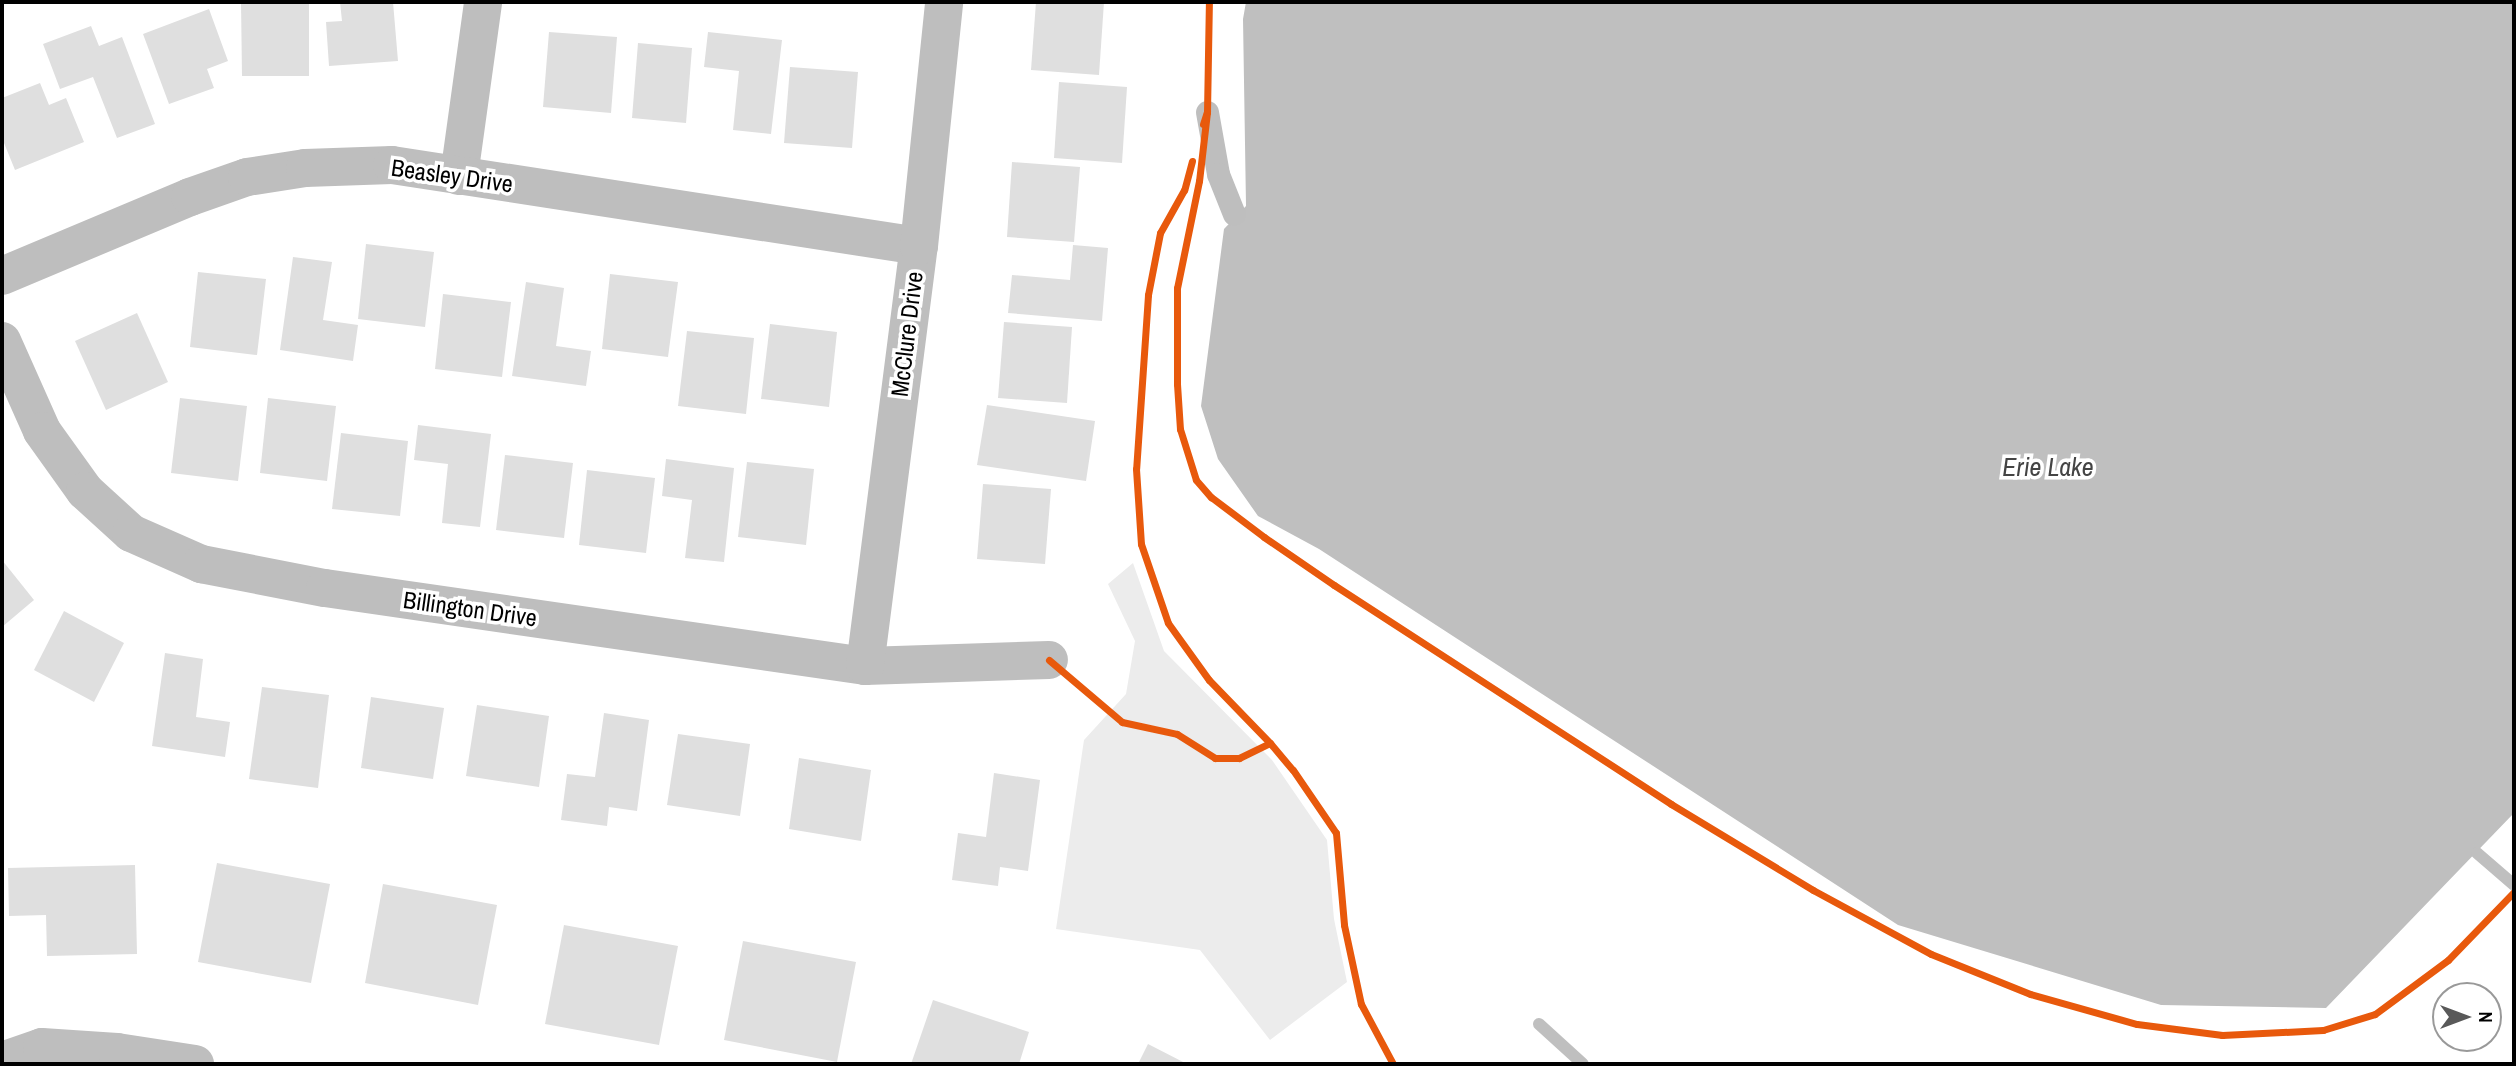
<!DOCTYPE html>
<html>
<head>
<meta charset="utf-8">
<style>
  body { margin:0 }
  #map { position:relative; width:2516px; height:1066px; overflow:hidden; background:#fff; font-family:"Archivo Narrow",sans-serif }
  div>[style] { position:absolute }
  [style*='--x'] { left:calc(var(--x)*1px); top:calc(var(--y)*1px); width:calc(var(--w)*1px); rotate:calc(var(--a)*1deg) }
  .green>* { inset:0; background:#ececec }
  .water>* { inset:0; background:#bfbfbf }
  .stream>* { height:12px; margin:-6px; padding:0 6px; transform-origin:6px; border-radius:6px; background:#bfbfbf }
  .building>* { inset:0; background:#dfdfdf }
  .service>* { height:23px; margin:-11.5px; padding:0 11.5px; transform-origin:11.5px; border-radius:11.5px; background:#bebebe }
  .minor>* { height:38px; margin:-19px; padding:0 19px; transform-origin:19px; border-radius:19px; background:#bebebe }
  .cycleway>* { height:7px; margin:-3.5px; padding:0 3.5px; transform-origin:3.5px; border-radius:3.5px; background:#e8590c }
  span { translate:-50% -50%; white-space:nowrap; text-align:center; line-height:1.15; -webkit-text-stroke:7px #fff; paint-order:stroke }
  .street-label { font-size:24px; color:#000 }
  .water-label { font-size:26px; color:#444; font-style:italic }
  .frame { position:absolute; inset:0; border:4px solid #000; pointer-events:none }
  .north { position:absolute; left:2432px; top:982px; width:70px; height:70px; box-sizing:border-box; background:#fff; border:2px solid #999; border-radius:50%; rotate:90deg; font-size:19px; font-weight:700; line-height:28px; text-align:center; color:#000 }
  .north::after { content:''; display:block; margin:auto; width:24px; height:32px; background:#595959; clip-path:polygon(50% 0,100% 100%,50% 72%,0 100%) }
</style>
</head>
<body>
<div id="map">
  <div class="green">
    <i style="clip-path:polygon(1133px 563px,1164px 651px,1272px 760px,1327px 840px,1334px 919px,1347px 982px,1270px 1040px,1200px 950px,1056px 929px,1084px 740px,1126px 694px,1135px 641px,1108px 584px)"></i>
  </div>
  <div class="water">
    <i style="clip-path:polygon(1246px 2px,2514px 2px,2514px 813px,2326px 1008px,2161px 1005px,1898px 925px,1319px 549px,1258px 516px,1218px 459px,1201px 406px,1224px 229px,1246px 206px,1243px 19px)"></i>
  </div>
  <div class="stream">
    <i style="--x:2477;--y:853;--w:49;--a:40.9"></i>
    <i style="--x:1539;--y:1024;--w:59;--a:42.3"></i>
  </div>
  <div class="building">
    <i style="clip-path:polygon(241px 2px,309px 2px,309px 76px,242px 76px)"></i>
    <i style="clip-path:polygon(340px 2px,393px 2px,398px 61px,329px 66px,326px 22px,342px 21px)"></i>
    <i style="clip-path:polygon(1036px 2px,1104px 2px,1099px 75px,1031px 70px)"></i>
    <i style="clip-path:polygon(209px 9px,228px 61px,207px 69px,214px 88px,169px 104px,143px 34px)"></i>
    <i style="clip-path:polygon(91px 26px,99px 46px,122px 37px,155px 124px,117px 138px,93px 77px,60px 89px,43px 44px)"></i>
    <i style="clip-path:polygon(549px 32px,617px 37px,611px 113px,543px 107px)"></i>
    <i style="clip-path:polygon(708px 32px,782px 40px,771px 134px,733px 130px,739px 71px,704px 67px)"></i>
    <i style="clip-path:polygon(638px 43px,692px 48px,686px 123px,632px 118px)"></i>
    <i style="clip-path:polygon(790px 67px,858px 72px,852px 148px,784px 143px)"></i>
    <i style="clip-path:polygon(1059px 82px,1127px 87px,1122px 163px,1054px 158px)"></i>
    <i style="clip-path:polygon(40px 83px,49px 105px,66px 98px,84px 142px,15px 170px,2px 138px,2px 98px)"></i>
    <i style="clip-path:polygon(1012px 162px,1080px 167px,1074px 242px,1007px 237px)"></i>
    <i style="clip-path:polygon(366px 244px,434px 252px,425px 327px,358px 319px)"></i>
    <i style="clip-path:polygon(1073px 245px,1108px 248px,1102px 321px,1008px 313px,1012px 275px,1070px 280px)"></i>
    <i style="clip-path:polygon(293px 257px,332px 262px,323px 320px,358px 325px,353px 361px,280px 350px)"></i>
    <i style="clip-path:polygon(198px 272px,266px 279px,257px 355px,190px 347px)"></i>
    <i style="clip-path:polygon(610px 274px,678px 282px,668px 357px,602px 349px)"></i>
    <i style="clip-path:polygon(526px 282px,564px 288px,556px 346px,591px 351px,586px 386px,512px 376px)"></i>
    <i style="clip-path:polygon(443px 294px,511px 302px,502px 377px,435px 369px)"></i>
    <i style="clip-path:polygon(137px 313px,168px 382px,106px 410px,75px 341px)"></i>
    <i style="clip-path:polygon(1004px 322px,1072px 327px,1067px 403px,998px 398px)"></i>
    <i style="clip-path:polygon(770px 324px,837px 332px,829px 407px,761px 399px)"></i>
    <i style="clip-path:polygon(687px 331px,754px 338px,746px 414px,678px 406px)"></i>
    <i style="clip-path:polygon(180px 398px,247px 406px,238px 481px,171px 473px)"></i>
    <i style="clip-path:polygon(268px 398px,336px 406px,327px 481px,260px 473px)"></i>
    <i style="clip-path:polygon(987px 405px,1095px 421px,1086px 481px,977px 465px)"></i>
    <i style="clip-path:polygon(418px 425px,491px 434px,480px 527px,442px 523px,448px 464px,414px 460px)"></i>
    <i style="clip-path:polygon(341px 433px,408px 441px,400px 516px,332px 509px)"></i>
    <i style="clip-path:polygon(505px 455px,573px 463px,564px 538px,496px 530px)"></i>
    <i style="clip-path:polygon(666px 459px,734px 468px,724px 562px,685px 558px,692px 500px,662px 496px)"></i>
    <i style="clip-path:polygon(747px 462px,814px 469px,806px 545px,738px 537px)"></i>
    <i style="clip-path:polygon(587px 470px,655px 478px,646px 553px,579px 545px)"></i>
    <i style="clip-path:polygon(983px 484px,1051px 489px,1045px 564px,977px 559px)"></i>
    <i style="clip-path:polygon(2px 560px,34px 600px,2px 627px)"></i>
    <i style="clip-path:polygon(64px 611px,124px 643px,94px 702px,34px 670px)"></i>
    <i style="clip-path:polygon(165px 653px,203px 659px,196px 717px,230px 722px,225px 757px,152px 746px)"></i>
    <i style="clip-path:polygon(262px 687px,329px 695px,318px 788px,249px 779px)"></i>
    <i style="clip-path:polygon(371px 697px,444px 708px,433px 779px,361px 768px)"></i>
    <i style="clip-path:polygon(477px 705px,549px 716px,539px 787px,466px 776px)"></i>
    <i style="clip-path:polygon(604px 713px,649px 720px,637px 811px,609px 807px,607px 826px,561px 820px,567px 774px,595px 777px)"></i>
    <i style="clip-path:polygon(678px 734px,750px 744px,740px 816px,667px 805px)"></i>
    <i style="clip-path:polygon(799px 758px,871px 770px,861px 841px,789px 829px)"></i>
    <i style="clip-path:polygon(994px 773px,1040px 780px,1028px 871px,1000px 867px,998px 886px,952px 880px,958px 833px,986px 837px)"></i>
    <i style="clip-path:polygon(217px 863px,330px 884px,311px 983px,198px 962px)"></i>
    <i style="clip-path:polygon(135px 865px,137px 954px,47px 956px,46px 915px,9px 916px,8px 868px)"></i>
    <i style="clip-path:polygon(383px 884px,497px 905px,478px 1005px,365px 983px)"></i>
    <i style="clip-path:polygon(564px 925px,678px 946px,659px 1045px,545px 1024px)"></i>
    <i style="clip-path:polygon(743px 941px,856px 962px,837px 1062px,724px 1040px)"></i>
    <i style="clip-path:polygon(933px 1000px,1029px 1032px,1019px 1064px,911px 1064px)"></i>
    <i style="clip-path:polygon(1148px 1044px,1187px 1064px,1138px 1064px)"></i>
  </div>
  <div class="service">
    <i style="--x:1207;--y:112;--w:63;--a:79.9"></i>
    <i style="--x:1218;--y:174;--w:43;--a:68.2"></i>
  </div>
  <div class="minor">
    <i style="--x:459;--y:176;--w:176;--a:-82.1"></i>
    <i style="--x:2;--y:276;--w:204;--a:-22.8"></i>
    <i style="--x:190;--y:197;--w:60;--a:-19.3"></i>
    <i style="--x:247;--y:177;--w:59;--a:-8.8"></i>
    <i style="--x:305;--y:168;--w:87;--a:-2"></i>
    <i style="--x:392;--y:165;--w:533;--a:8.74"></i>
    <i style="--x:2;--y:341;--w:98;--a:66"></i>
    <i style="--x:42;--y:431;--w:74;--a:54.4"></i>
    <i style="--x:85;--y:491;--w:62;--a:42.4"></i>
    <i style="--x:131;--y:533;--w:77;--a:23.9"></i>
    <i style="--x:201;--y:564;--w:126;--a:11"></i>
    <i style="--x:325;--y:588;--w:546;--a:8.22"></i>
    <i style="--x:865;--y:666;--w:184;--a:-1.9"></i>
    <i style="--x:865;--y:666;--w:423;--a:-82.7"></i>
    <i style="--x:919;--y:246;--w:245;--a:-84.1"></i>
    <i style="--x:2;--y:1061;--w:42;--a:-19.3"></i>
    <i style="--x:42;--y:1047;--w:75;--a:3.8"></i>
    <i style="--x:117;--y:1052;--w:79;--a:8.7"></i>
  </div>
  <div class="cycleway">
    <i style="--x:1207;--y:112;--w:69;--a:96.6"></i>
    <i style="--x:1199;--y:181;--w:109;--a:101.6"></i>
    <i style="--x:1177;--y:288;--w:96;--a:90"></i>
    <i style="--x:1177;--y:384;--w:45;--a:86.2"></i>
    <i style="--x:1180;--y:429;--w:53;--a:72.6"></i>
    <i style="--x:1196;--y:480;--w:23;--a:49"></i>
    <i style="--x:1211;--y:497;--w:66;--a:37"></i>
    <i style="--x:1264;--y:537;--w:85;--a:34.4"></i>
    <i style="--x:1334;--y:585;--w:402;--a:33"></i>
    <i style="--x:1671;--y:804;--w:166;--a:31.2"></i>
    <i style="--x:1813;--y:890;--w:134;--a:28.5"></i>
    <i style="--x:1931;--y:954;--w:107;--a:22"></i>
    <i style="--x:2030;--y:994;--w:111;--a:15.7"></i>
    <i style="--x:2137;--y:1024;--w:86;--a:7.4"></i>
    <i style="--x:2222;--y:1035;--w:101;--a:-2.8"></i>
    <i style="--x:2323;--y:1030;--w:54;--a:-17.1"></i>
    <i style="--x:2375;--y:1014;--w:91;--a:-36.5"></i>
    <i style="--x:2448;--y:960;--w:95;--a:-45.9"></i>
    <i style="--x:1203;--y:124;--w:13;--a:-72"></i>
    <i style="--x:1207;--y:112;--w:110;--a:-89"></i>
    <i style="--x:1192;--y:161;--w:30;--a:105"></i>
    <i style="--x:1184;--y:190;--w:49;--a:119.2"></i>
    <i style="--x:1160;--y:233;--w:63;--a:101"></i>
    <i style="--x:1148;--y:295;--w:174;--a:93.9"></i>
    <i style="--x:1136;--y:469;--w:75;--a:86.2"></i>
    <i style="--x:1141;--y:544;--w:83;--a:71.1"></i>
    <i style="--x:1168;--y:623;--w:70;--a:54.3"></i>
    <i style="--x:1209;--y:680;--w:88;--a:45.9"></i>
    <i style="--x:1049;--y:660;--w:96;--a:40.3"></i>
    <i style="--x:1122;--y:722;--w:56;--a:12.3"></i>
    <i style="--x:1177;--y:734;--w:45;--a:32.3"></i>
    <i style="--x:1215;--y:758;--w:24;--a:0"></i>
    <i style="--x:1239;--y:758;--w:34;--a:-26"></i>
    <i style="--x:1270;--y:743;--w:35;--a:50"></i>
    <i style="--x:1293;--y:770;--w:76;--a:55.7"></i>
    <i style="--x:1336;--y:833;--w:92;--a:85"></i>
    <i style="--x:1344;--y:925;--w:81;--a:77.9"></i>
    <i style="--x:1361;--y:1004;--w:68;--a:61.9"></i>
  </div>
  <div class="street-label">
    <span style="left:452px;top:176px;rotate:8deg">Beasley Drive</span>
    <span style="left:907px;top:334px;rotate:-83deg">McClure Drive</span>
    <span style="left:470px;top:609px;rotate:8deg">Billington Drive</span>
  </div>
  <div class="water-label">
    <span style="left:2048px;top:467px">Erie Lake</span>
  </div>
  <div class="frame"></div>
  <div class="north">N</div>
</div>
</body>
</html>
